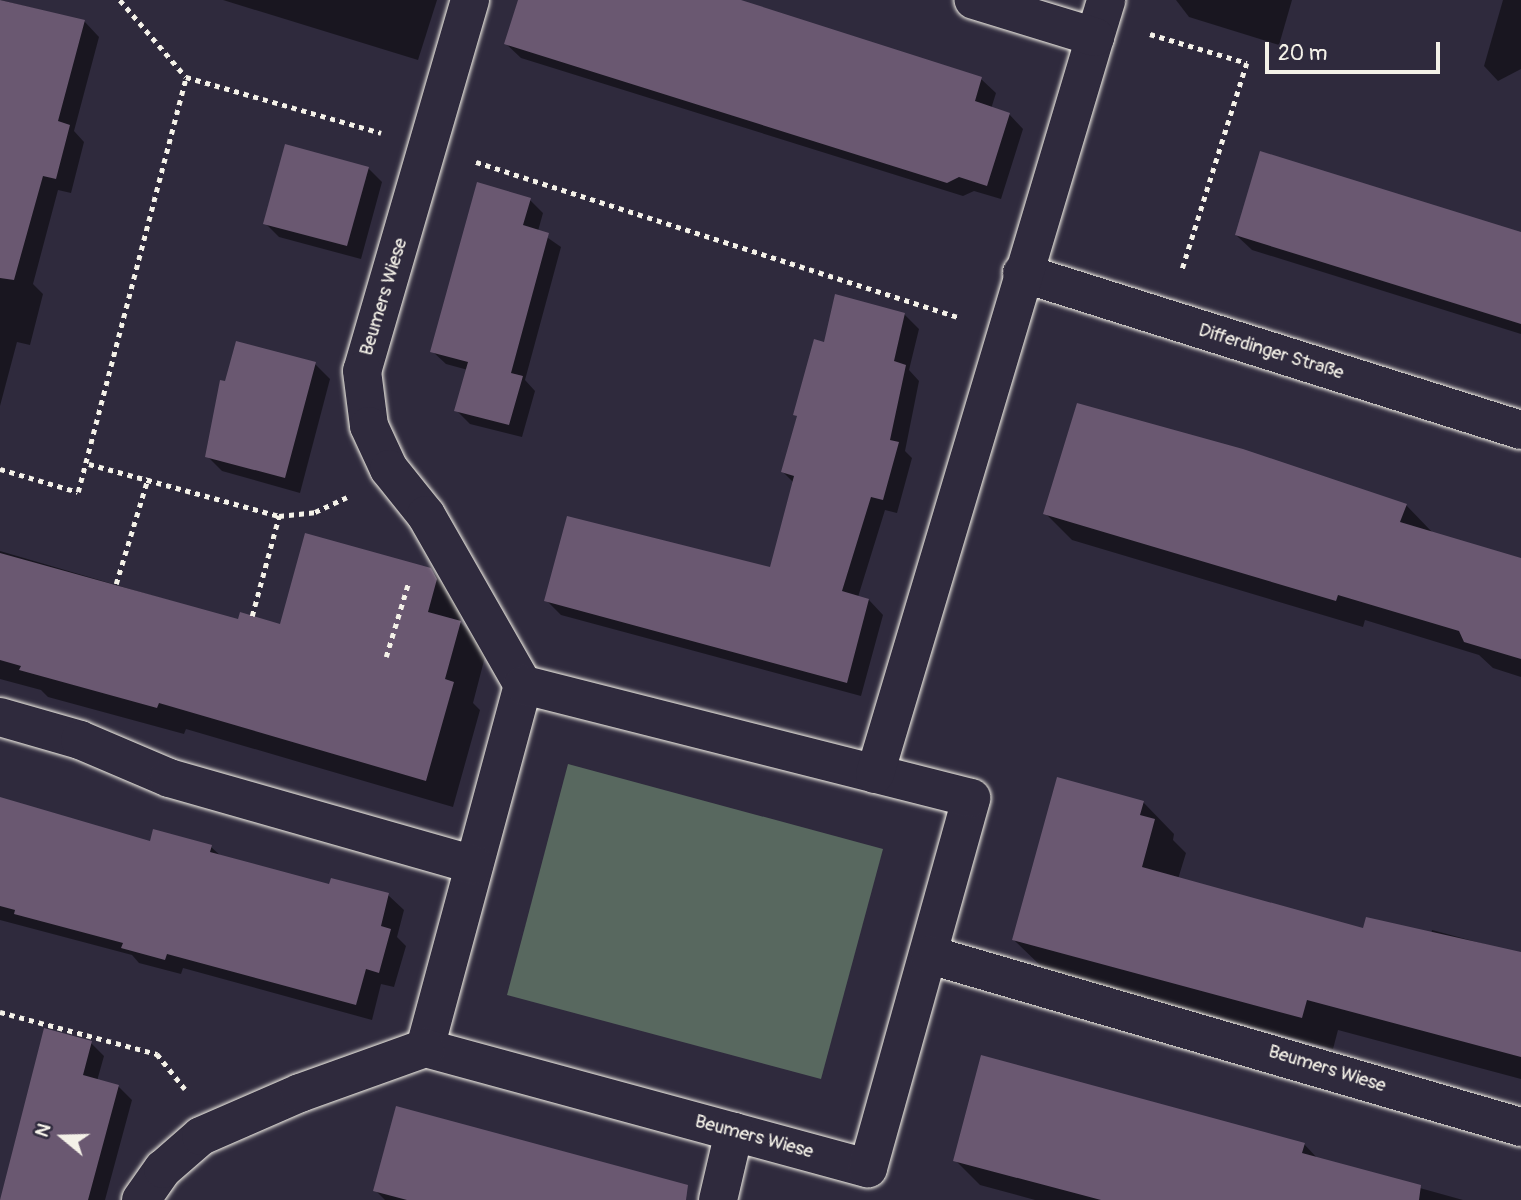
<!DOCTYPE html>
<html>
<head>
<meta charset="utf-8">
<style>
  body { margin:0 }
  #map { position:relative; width:1521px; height:1200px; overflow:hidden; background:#2f2a3d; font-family:Pangolin,sans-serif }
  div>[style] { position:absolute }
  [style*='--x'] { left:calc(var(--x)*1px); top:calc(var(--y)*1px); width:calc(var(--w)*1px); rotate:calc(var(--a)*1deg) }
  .green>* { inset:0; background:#58685f }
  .shadow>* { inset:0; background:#0007 }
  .building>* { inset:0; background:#6a5871 }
  .path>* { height:4.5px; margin-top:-2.25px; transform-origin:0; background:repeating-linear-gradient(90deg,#f4f1e8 0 5px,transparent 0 10px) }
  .roads { filter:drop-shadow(0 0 2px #f4f1e8) drop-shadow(0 0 2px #f4f1e8) }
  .minor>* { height:38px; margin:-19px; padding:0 19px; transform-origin:19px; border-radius:19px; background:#2f2a3d }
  span { translate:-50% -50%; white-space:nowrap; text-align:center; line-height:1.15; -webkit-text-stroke:6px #2f2a3d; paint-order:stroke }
  .street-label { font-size:19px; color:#f4f1e8 }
  .north { position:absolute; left:28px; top:1102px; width:70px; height:70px; -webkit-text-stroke:5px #2f2a3d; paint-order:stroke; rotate:289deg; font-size:19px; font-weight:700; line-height:28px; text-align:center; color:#f4f1e8 }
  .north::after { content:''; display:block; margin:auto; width:24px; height:32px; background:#f4f1e8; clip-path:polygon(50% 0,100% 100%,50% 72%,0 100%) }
  .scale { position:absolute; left:1265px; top:42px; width:175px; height:32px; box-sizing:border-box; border:4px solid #f4f1e8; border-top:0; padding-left:9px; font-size:21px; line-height:24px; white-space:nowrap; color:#f4f1e8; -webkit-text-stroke:5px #2f2a3d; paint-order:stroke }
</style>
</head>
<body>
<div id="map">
  <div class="green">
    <i style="clip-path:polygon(568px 764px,883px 849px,821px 1079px,507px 995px)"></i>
  </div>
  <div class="shadow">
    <i style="clip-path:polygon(0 0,84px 21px,99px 37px,74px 131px,84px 142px,71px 193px,58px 190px,33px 284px,43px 294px,30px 345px,17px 342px,0 406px)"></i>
    <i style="clip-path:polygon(223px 0,437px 0,418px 60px)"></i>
    <i style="clip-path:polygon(520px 0,731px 0,981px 79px,996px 93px,991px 109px,1009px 114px,1023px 129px,1001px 199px,974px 191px,963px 196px,521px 58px,506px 44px)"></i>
    <i style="clip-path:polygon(1176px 0,1292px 0,1279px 45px,1189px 17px)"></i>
    <i style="clip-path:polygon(1503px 0,1521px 0,1521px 69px,1498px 81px,1484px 66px)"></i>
    <i style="clip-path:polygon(368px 168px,382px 182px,361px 259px,279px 237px,265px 223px)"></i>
    <i style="clip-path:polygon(530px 200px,543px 213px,538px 231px,561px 247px,525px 380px,535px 391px,522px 437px,470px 424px,456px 410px,468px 370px,446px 364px,432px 351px)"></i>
    <i style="clip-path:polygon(1521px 234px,1521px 334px,1252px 250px,1236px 235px)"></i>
    <i style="clip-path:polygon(904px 314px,919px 329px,909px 370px,919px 381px,905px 451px,912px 458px,897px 513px,885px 510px,858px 597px,869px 600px,883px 615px,861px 696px,561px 615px,546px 600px,772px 569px,794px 483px,783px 472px,799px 418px,795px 414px,825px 344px)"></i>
    <i style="clip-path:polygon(315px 364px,330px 379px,300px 493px,222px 471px,207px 456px)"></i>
    <i style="clip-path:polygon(1406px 505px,1433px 533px,1521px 559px,1521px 677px,1493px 668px,1479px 655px,1365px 620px,1363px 627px,1072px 540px,1045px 513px)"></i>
    <i style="clip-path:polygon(0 551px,239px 621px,281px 626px,430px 569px,463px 607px,460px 622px,487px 649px,473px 703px,480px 710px,453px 807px,186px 729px,184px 734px,48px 697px,41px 690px,0 679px)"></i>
    <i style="clip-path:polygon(0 799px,151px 844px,211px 847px,221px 856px,330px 886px,388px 895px,404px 910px,397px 937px,406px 946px,394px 987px,381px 984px,372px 1020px,183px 968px,181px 974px,139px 963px,132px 955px,0 920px)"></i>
    <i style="clip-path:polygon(1143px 802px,1174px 834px,1173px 840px,1186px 853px,1178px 879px,1365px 930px,1431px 935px,1432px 930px,1521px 954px,1521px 1079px,1338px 1030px,1333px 1049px,1046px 971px,1014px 940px)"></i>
    <i style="clip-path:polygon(91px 1043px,104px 1056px,97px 1081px,118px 1086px,132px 1100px,105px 1200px,0 1200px)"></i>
    <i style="clip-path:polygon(1304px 1144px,1319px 1160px,1463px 1200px,1035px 1200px,980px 1185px,955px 1160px)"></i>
    <i style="clip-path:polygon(375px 1190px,658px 1200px,385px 1200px)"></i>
  </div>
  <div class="building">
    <i style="clip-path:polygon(0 0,85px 20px,58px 121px,70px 125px,56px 179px,43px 176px,14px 280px,0 278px)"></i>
    <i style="clip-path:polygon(518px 0,741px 0,982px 77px,975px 101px,1010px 113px,987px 186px,959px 177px,947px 183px,504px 44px)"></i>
    <i style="clip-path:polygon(285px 144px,369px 167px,347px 246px,263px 224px)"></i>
    <i style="clip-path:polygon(1260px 151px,1521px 232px,1521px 324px,1235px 235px)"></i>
    <i style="clip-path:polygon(477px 182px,531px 198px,523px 225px,549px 233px,511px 373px,523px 376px,509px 425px,454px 411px,468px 362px,430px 352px)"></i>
    <i style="clip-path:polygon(835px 294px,905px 313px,894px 361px,906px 365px,890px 440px,899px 442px,883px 500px,871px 497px,842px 591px,869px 599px,847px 683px,544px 601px,567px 516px,770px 567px,794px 476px,781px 472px,797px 416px,793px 415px,814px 339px,824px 342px)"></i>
    <i style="clip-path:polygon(236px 341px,316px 362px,285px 478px,205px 457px,220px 380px,225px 381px)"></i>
    <i style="clip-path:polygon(1077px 403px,1243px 449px,1407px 504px,1400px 522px,1521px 558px,1521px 659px,1464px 642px,1459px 631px,1338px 595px,1336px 601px,1043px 514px)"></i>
    <i style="clip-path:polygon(305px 533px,431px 568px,437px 579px,428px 612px,461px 621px,445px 679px,454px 682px,426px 781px,159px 703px,157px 708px,19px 670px,21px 666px,0 660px,0 553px,238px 619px,240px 612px,280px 624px)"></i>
    <i style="clip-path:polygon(1057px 777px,1144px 801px,1140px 815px,1155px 819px,1142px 867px,1363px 928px,1366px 917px,1521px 952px,1521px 1057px,1307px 1000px,1302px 1018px,1012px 940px)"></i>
    <i style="clip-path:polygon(0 797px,150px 841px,153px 829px,212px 845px,210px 852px,329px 884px,331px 878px,389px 893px,381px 926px,391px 929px,379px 973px,366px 969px,356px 1005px,167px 954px,165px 960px,121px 948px,123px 943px,14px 914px,15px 910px,0 906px)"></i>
    <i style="clip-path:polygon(44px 1028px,92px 1041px,83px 1075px,119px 1085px,88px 1200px,0 1200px)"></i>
    <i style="clip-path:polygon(981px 1055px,1305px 1143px,1302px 1153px,1421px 1185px,1419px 1200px,1101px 1200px,953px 1161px)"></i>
    <i style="clip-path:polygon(396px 1106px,688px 1185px,686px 1200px,407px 1200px,373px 1191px)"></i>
  </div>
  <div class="path">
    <i style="--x:120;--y:0;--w:101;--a:49.4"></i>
    <i style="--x:186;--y:77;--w:203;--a:16"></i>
    <i style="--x:1150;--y:34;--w:101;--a:16.6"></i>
    <i style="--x:1247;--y:63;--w:218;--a:107.4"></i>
    <i style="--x:476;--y:162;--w:509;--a:17.83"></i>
    <i style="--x:89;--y:464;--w:197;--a:15.3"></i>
    <i style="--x:279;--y:516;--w:36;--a:-6"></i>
    <i style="--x:315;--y:512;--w:35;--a:-25"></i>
    <i style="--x:0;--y:469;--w:81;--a:16.4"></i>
    <i style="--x:78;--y:492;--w:429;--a:-75.4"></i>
    <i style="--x:116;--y:584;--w:111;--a:-73.2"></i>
    <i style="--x:252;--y:616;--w:104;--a:-74.9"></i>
    <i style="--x:386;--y:657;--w:76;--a:-73.2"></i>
    <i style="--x:0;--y:1012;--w:163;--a:15"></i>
    <i style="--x:157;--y:1054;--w:45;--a:51.3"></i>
  </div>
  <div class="roads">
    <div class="minor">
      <i style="--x:470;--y:0;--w:386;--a:106.2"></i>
      <i style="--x:362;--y:371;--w:55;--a:82.7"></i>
      <i style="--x:369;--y:426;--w:47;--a:65.1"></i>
      <i style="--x:389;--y:469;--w:59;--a:51.2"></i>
      <i style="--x:426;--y:515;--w:196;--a:60.3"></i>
      <i style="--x:523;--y:685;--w:376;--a:105.1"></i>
      <i style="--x:425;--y:1048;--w:459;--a:15.2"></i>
      <i style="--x:868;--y:1168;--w:384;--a:-74.4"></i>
      <i style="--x:971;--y:798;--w:462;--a:-165.8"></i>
      <i style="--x:1095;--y:37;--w:39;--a:-73"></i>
      <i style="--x:1022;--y:273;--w:523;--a:17.47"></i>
      <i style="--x:0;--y:717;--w:83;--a:16"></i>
      <i style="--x:80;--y:740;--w:97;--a:23.1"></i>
      <i style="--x:169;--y:778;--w:317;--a:15.9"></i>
      <i style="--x:875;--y:774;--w:769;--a:-73.38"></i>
      <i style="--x:1095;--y:37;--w:127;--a:-163"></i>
      <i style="--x:930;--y:955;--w:616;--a:16.23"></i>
      <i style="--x:141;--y:1200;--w:38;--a:-55"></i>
      <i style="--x:163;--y:1169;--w:50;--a:-41"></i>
      <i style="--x:201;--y:1136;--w:108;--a:-23.5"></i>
      <i style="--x:300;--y:1093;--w:133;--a:-19.8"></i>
      <i style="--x:718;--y:1200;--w:70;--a:-76.8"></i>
    </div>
  </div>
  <div class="street-label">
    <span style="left:384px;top:297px;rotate:-73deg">Beumers Wiese</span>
    <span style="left:1271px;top:352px;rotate:17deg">Differdinger Straße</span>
    <span style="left:1327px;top:1069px;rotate:17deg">Beumers Wiese</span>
    <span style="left:754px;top:1137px;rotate:15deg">Beumers Wiese</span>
  </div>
  <div class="north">N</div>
  <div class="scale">20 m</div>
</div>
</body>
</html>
